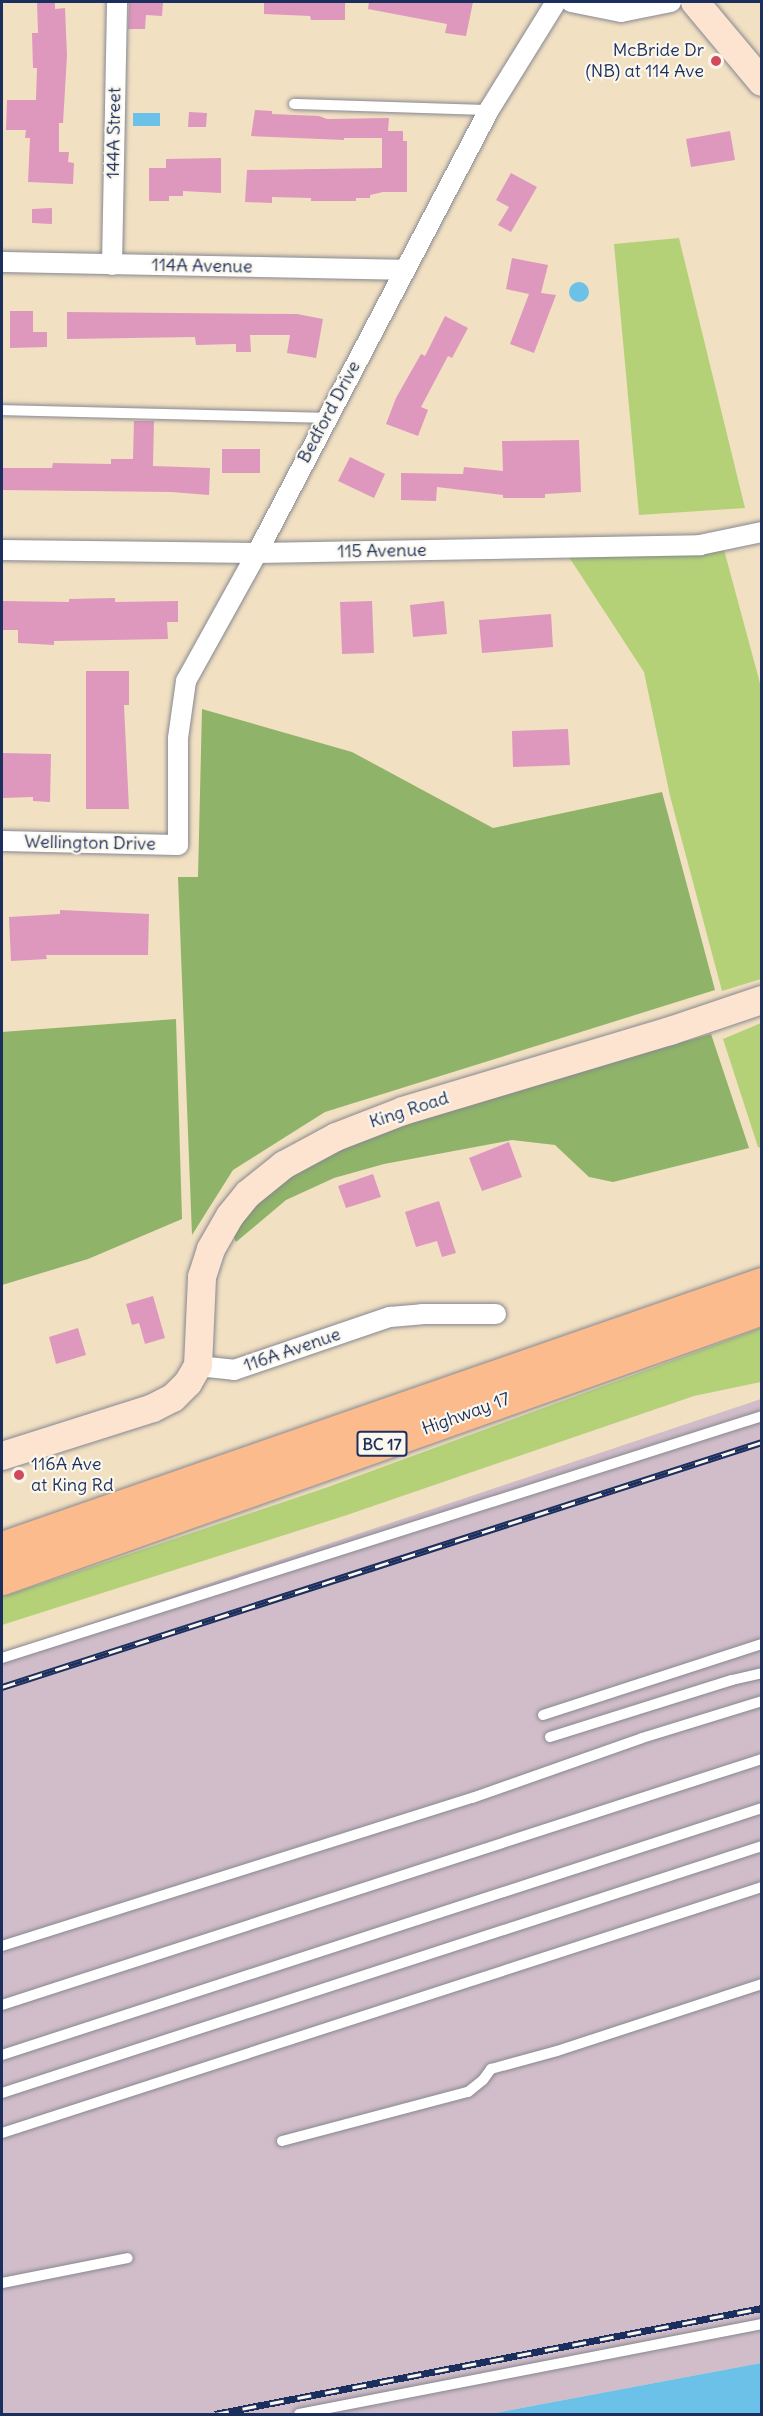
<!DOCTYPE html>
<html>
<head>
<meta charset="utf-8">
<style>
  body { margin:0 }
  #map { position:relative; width:763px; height:2416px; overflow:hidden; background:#f2e0c2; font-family:Delius,sans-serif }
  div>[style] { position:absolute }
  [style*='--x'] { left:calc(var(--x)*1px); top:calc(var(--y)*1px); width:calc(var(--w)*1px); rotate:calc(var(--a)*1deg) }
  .industrial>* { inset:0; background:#d1bdc9 }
  .green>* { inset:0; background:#b4d178 }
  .forest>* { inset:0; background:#8fb368 }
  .water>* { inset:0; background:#6cc1e9 }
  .round { border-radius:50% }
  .building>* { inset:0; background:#de98bd }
  .roads { filter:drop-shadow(0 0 2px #868890) drop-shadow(0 0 2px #868890) }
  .lane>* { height:10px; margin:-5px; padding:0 5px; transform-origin:5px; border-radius:5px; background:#fff }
  .street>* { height:20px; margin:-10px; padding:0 10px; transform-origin:10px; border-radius:10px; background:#fff }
  .secondary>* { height:28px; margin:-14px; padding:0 14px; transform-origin:14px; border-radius:14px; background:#fde4d1 }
  .highway>* { height:33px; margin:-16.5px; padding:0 16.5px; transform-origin:16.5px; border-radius:16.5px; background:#fbbb8d }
  .rail>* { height:7px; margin-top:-3.5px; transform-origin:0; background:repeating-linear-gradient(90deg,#fbf7ec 0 14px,#1b2f5e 0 28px); box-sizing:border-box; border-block:2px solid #1b2f5e }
  .dots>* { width:16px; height:16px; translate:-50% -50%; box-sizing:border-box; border:3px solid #fbf7ec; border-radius:50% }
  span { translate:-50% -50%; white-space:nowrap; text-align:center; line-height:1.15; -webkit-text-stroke:4.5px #fbf7ec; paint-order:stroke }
  .shield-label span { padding:2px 4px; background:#fbf7ec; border:2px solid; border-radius:4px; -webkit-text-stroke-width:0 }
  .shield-label { font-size:16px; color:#1b2f5e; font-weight:700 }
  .poi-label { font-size:18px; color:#1b2f5e }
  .right { translate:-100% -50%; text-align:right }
  .left { translate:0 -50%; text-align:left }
  .street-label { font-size:18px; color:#1b2f5e }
  .frame { position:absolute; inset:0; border:3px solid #1b2f5e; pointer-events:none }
</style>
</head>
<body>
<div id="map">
  <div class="industrial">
    <i style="clip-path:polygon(761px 1399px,761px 2363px,490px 2414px,2px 2414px,2px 1653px)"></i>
  </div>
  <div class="green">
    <i style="clip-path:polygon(679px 238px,745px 508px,639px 515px,614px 244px)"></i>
    <i style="clip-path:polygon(723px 546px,761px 687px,761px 979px,722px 991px,670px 796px,644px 672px,567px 554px)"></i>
    <i style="clip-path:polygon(761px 1023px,761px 1148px,758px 1147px,723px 1039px)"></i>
    <i style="clip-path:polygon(761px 1328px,761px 1382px,694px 1396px,344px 1516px,2px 1625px,2px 1597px,328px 1487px)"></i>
  </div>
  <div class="forest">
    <i style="clip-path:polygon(202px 709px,352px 752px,493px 828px,662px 792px,715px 990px,325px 1112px,233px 1170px,192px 1235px,178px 877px,198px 877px)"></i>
    <i style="clip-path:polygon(176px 1019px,182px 1219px,88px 1259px,2px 1285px,2px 1032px)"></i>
    <i style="clip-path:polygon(711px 1034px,749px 1148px,613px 1182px,589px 1177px,555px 1145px,512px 1140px,384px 1164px,334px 1178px,286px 1200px,236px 1242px,231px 1230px,272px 1186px,333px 1149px,448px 1109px)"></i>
  </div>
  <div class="water">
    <i style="clip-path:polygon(133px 113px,160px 113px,160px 126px,133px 126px)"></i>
    <i class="round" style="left:569px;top:282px;width:20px;height:20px"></i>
    <i style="clip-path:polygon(761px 2363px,761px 2414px,490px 2414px)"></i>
  </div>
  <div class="building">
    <i style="clip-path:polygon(37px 2px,55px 2px,55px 9px,65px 8px,67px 56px,63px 123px,59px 123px,59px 152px,69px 152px,68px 162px,74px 163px,73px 184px,28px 182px,30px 138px,25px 138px,26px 130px,6px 130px,7px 100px,36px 100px,37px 68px,33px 68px,32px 33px,38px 33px)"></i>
    <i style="clip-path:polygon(129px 2px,163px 2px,162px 16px,146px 15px,145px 29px,128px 29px)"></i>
    <i style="clip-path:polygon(264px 2px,345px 2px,345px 20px,311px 20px,310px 16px,264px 14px)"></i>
    <i style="clip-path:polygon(369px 2px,473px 2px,466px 36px,445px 33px,447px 24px,368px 9px)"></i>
    <i style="clip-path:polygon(255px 110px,272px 111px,272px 114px,319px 116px,327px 119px,389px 118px,388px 131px,403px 131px,403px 141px,407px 141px,407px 192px,383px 192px,370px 195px,370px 198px,356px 198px,356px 201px,311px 201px,311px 198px,272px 197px,272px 203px,245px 202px,247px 170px,382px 168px,382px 138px,344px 138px,344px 140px,251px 136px)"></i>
    <i style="clip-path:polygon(189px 112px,207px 113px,206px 127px,188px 127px)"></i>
    <i style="clip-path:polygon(730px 131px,735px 160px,691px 167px,686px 139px)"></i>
    <i style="clip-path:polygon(221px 158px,221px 193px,183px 191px,183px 196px,169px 196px,169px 201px,149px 201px,149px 168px,166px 168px,166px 159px)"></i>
    <i style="clip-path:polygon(511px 173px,537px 187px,511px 232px,498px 225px,509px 207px,496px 200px)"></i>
    <i style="clip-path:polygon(52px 208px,52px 224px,32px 223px,32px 209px)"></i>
    <i style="clip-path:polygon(512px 258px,548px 265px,541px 293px,556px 295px,534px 353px,510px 344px,529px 294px,506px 289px)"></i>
    <i style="clip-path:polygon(10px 311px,33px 311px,33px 332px,47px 332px,47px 347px,10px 348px)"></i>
    <i style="clip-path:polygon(67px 312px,297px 314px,323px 319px,316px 358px,287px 353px,290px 335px,250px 335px,251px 352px,236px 352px,236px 344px,196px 345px,195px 337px,67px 339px)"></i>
    <i style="clip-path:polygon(445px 316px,468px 328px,452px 358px,448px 356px,421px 407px,428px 410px,418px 436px,386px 424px,396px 398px,421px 354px,425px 356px)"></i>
    <i style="clip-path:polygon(134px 421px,154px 421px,153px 466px,210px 468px,209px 495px,171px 492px,2px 490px,2px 468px,52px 468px,53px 463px,111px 464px,111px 459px,133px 459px)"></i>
    <i style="clip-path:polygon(579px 440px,581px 492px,545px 494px,545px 498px,503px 498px,503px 495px,437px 487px,436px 501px,401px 500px,401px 473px,463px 474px,464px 467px,503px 471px,502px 441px)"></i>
    <i style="clip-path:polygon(222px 449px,260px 449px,260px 473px,222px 473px)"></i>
    <i style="clip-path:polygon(350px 457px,385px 474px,374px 498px,338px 481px)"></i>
    <i style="clip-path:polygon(115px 598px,115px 602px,178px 601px,178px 622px,167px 622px,168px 639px,54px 641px,54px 645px,18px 643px,18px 630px,2px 630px,2px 601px,69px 602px,69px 599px)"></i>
    <i style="clip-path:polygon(372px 601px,374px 653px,342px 654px,340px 602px)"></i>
    <i style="clip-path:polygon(444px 601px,447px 634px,413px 637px,410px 605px)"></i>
    <i style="clip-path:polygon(551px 614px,553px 647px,482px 653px,479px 620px)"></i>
    <i style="clip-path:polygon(86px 671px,129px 671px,129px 705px,124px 705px,129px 809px,86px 809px)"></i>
    <i style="clip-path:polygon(568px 729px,570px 765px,513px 767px,512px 731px)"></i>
    <i style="clip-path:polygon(2px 753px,51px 754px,50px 802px,33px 801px,33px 797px,2px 798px)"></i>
    <i style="clip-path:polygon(60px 910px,149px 914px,148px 955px,46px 955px,47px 959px,11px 961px,9px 917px,60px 914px)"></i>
    <i style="clip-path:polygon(509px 1142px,522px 1177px,482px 1191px,469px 1158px)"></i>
    <i style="clip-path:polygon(373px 1174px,381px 1197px,346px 1208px,338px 1186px)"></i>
    <i style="clip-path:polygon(439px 1201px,456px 1253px,442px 1257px,437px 1241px,416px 1247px,405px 1212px)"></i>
    <i style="clip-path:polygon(153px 1296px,165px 1338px,145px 1344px,139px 1323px,132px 1325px,126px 1304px)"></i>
    <i style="clip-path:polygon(78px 1328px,86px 1355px,56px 1364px,49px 1337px)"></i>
  </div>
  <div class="roads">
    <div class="lane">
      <i style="--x:294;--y:104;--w:195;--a:1.8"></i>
      <i style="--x:2;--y:410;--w:325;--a:1.4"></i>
      <i style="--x:2;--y:1658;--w:798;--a:-17.66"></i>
      <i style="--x:543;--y:1715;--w:230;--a:-18"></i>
      <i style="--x:550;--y:1737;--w:191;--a:-17.4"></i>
      <i style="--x:732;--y:1680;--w:31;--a:-13"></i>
      <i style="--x:2;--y:1946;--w:493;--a:-17.5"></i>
      <i style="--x:472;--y:1798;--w:180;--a:-19.4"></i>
      <i style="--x:642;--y:1738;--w:126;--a:-17.1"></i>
      <i style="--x:2;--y:2005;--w:799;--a:-17.94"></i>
      <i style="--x:2;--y:2055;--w:799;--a:-18"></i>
      <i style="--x:2;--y:2093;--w:799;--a:-18"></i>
      <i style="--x:2;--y:2133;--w:799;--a:-17.94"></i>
      <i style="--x:282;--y:2141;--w:192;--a:-14.8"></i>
      <i style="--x:468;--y:2092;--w:19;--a:-39"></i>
      <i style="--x:483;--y:2080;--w:14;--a:-54"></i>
      <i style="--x:491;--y:2069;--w:68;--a:-15.3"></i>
      <i style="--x:557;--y:2051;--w:216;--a:-18.1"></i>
      <i style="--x:2;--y:2283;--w:128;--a:-11.2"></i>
      <i style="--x:299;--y:2414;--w:472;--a:-11"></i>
    </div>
    <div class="street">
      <i style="--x:571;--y:2;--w:51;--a:11.3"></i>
      <i style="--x:621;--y:12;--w:51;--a:-11.3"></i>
      <i style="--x:2;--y:262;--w:401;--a:1.1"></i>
      <i style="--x:112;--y:265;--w:263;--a:-88.9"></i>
      <i style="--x:2;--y:550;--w:255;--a:0.7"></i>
      <i style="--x:257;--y:553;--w:443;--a:-1"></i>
      <i style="--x:700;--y:545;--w:63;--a:-11.8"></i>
      <i style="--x:2;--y:841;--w:176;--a:1.3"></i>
      <i style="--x:178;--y:845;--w:107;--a:-90"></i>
      <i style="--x:178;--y:738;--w:58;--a:-82"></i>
      <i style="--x:186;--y:681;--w:146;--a:-61"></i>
      <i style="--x:257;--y:553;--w:500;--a:-62.36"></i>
      <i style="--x:489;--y:110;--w:127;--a:-58.2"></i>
      <i style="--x:198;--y:1366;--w:36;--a:6"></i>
      <i style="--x:234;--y:1370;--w:165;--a:-18.8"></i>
      <i style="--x:390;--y:1317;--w:32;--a:-5"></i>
      <i style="--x:422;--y:1314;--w:74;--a:0"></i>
    </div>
    <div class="secondary">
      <i style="--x:695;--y:2;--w:104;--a:50.1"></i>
      <i style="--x:2;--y:1456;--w:158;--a:-17.6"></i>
      <i style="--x:153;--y:1408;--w:22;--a:-27"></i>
      <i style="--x:173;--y:1398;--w:21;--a:-45"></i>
      <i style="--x:188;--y:1383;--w:20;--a:-60"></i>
      <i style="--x:198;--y:1366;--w:89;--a:-87.4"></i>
      <i style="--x:202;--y:1277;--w:29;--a:-72"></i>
      <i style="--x:211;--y:1249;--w:38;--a:-60"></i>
      <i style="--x:230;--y:1216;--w:28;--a:-51"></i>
      <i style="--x:248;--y:1194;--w:46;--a:-38.9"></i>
      <i style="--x:284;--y:1165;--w:59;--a:-28.3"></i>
      <i style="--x:336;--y:1137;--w:72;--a:-21.2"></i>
      <i style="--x:403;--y:1111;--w:279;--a:-16.7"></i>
      <i style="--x:670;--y:1031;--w:97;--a:-18.6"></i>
    </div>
    <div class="highway">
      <i style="--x:2;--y:1548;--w:805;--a:-19.16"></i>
      <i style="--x:2;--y:1578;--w:807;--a:-19.56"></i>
    </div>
  </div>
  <div class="rail">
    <i style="--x:2;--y:1687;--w:799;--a:-17.87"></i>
    <i style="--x:215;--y:2414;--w:557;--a:-10.97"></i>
  </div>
  <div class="dots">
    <i style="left:716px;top:61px;background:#d1495b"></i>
    <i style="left:19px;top:1475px;background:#d1495b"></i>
  </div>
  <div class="shield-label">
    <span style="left:382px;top:1444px">BC 17</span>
  </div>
  <div class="poi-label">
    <span class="right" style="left:704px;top:61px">McBride Dr<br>(NB) at 114 Ave</span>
    <span class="left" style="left:31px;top:1475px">116A Ave<br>at King Rd</span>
  </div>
  <div class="street-label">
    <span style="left:114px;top:133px;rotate:-89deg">144A Street</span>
    <span style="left:202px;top:266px;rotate:1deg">114A Avenue</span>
    <span style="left:329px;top:412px;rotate:-62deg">Bedford Drive</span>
    <span style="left:382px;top:551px;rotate:-1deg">115 Avenue</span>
    <span style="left:90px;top:843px;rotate:1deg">Wellington Drive</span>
    <span style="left:409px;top:1110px;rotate:-18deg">King Road</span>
    <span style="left:292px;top:1350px;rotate:-19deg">116A Avenue</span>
    <span style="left:466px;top:1414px;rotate:-20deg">Highway 17</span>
  </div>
  <div class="frame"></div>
</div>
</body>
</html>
